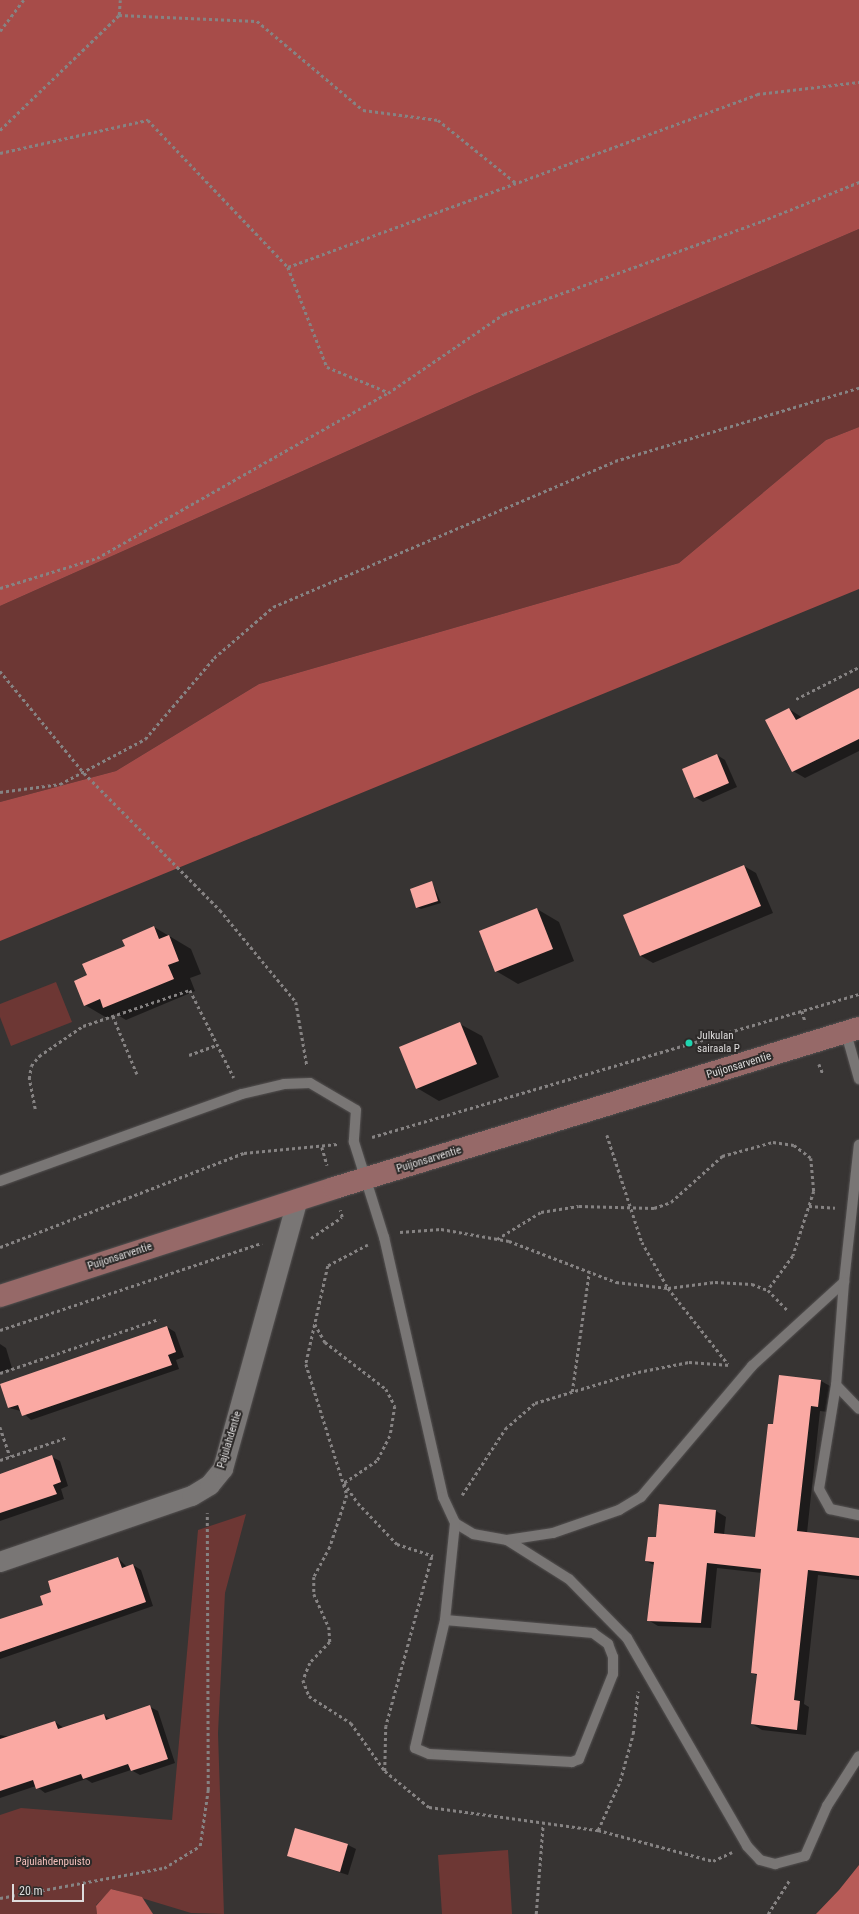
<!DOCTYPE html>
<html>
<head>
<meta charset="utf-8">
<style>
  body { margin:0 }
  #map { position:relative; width:859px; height:1914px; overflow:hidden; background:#373433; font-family:"Roboto Condensed",sans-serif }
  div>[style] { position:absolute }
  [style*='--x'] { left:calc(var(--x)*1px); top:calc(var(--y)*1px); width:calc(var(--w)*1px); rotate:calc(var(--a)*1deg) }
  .green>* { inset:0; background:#6d3734 }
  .forest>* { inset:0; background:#a74c49 }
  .water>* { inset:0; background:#b75b57 }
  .shadow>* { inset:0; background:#0007 }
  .building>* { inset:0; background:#faa9a3 }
  .path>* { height:2.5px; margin-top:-1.25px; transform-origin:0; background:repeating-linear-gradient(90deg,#868383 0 3px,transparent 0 6px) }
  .roads { filter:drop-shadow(0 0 1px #545151) drop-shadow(0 0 1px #545151) }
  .service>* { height:10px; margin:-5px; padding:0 5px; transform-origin:5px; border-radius:5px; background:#797675 }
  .minor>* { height:20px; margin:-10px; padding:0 10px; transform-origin:10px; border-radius:10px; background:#797675 }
  .secondary>* { height:22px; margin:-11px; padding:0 11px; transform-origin:11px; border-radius:11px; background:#966968 }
  .dots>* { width:11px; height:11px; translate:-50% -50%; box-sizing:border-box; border:2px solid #2d2a29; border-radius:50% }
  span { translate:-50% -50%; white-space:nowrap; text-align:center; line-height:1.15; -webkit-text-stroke:4px #2d2a29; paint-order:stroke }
  .poi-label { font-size:11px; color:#dedcdc }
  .left { translate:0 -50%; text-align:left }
  .street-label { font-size:11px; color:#dedcdc }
  .park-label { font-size:11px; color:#f3bfbb }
  .scale { position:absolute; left:12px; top:1884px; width:72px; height:18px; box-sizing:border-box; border:2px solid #dedcdc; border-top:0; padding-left:5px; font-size:12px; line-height:14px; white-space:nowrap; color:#dedcdc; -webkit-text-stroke:3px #2d2a29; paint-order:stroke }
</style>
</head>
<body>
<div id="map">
  <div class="green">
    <i style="clip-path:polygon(859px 229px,859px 427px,826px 440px,679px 563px,259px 684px,116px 771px,0 802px,0 606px,475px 394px)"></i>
    <i style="clip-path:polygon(56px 982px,72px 1022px,11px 1046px,0 1017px,0 1004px)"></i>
    <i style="clip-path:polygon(246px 1514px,225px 1593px,218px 1733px,224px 1914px,191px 1913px,112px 1889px,96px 1905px,97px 1914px,0 1914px,0 1815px,21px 1808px,172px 1820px,198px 1530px)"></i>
    <i style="clip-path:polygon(508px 1850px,512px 1914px,442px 1914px,438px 1855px)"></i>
  </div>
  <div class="forest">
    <i style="clip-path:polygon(0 0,859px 0,859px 229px,475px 394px,0 606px)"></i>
    <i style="clip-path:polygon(859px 427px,859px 589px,0 941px,0 802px,116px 771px,259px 684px,679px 563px,826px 440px)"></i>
  </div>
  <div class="water">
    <i style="clip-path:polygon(859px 1865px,859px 1914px,816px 1914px,839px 1890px)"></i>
    <i style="clip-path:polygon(111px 1889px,142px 1897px,153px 1914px,97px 1914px,96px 1906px)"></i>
  </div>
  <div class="shadow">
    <i style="clip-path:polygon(859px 689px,859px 751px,805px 778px,793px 771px,789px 709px,803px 718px)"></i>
    <i style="clip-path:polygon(717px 755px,725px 760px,737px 787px,703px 802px,695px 797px)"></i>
    <i style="clip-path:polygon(744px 866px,756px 873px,773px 913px,653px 963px,641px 956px,624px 915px)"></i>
    <i style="clip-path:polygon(432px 882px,441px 903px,421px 909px,417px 907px)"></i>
    <i style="clip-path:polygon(537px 909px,559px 922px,574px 961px,518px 984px,496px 971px)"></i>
    <i style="clip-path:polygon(154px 927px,191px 949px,201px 974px,190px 978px,195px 991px,126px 1020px,116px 1014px,107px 1018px,85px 1005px,88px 976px)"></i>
    <i style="clip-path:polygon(460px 1024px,482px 1036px,499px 1077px,439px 1101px,417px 1088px)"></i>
    <i style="clip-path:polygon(167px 1327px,175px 1332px,184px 1357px,176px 1360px,179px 1369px,31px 1420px,21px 1411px,9px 1408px,1px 1385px)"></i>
    <i style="clip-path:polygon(0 1344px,6px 1348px,12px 1368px,0 1372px)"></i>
    <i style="clip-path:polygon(821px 1381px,830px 1386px,828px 1412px,820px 1411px,807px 1533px,859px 1539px,859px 1580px,818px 1575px,804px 1704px,809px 1707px,806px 1735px,762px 1730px,752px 1724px,758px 1676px,752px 1673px,762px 1573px,717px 1568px,711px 1628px,658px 1626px,648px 1620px,654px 1565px,646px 1561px,657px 1538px,716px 1511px,726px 1517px,724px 1535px,756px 1538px,774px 1425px)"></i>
    <i style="clip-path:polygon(52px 1457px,60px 1461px,68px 1486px,61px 1489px,64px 1499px,0 1521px,0 1475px)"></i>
    <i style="clip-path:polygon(118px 1558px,127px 1567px,133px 1565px,141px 1570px,153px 1606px,0 1659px,0 1620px,44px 1606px,53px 1593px)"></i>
    <i style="clip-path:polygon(150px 1707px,158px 1711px,175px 1763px,140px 1775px,131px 1770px,92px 1783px,86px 1779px,45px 1793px,36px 1786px,0 1798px,0 1735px,11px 1737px,55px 1722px,64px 1728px,104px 1715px,111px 1720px)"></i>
    <i style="clip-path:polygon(348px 1845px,356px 1849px,348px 1875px,288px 1856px)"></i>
  </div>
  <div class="building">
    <i style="clip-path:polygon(859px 688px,859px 739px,792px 772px,765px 720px,789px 708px,796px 720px)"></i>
    <i style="clip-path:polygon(717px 754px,729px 783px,694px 798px,682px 769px)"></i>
    <i style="clip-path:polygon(744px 865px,761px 906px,640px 956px,623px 915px)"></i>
    <i style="clip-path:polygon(432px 881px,438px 901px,416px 908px,410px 889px)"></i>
    <i style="clip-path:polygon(537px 908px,553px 949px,495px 972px,479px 931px)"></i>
    <i style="clip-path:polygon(154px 926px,159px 939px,169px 935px,179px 961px,168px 965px,174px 979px,103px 1008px,100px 999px,84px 1006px,74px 981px,87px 975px,82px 964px,125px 946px,122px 940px)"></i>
    <i style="clip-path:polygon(460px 1022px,477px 1064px,416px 1089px,399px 1047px)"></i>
    <i style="clip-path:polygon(167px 1326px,176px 1352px,168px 1355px,172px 1365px,22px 1416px,18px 1405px,8px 1408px,0 1384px)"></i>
    <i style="clip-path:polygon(779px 1375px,821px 1380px,818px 1407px,811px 1406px,797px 1531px,859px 1538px,859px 1576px,808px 1570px,794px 1700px,800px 1701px,797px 1730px,751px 1724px,757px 1674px,751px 1673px,761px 1569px,707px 1563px,701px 1623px,647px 1621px,654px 1562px,645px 1561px,648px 1537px,656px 1537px,659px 1504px,716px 1510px,714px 1533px,755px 1537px,768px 1424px,773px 1424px)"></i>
    <i style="clip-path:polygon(52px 1455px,61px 1482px,53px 1485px,57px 1494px,0 1513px,0 1474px)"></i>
    <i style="clip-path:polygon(118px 1557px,122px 1568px,133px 1564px,146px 1602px,0 1652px,0 1619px,43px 1605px,40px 1596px,51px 1592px,48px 1581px)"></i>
    <i style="clip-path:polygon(150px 1705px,168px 1759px,131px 1771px,128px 1764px,83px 1779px,81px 1774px,36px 1789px,33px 1780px,0 1791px,0 1739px,55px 1721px,58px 1729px,104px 1714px,106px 1720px)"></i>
    <i style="clip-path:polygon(295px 1828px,348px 1844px,340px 1872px,287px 1856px)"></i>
  </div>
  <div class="path">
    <i style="--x:119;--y:15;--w:138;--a:2.5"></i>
    <i style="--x:257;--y:21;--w:138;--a:40"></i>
    <i style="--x:363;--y:110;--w:76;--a:7.6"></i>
    <i style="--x:438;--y:120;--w:100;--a:38.9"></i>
    <i style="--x:0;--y:31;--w:39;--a:-53"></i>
    <i style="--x:0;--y:130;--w:165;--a:-44"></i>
    <i style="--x:119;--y:15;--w:15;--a:-86"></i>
    <i style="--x:0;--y:153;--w:152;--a:-12.6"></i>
    <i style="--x:148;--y:120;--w:203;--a:46.4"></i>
    <i style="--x:288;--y:267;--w:500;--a:-20.2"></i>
    <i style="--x:757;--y:94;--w:103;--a:-6.7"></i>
    <i style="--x:288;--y:267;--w:107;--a:68.7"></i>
    <i style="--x:327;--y:367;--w:66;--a:22.3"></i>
    <i style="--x:0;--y:588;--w:102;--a:-17.2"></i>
    <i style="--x:97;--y:558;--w:335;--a:-29.6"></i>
    <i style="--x:388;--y:393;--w:140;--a:-34.3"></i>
    <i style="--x:504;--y:314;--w:274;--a:-19.8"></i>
    <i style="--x:762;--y:221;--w:105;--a:-21.9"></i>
    <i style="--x:0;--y:671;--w:132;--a:50.5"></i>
    <i style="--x:84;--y:773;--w:193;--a:45.2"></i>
    <i style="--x:220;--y:910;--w:119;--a:50.4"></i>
    <i style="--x:296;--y:1002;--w:65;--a:80.2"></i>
    <i style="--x:796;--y:699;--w:71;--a:-26.9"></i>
    <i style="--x:0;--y:792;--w:61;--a:-7.6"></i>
    <i style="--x:60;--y:784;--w:96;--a:-27.9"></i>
    <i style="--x:145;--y:739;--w:106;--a:-49.6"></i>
    <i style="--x:214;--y:658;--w:78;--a:-40.8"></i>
    <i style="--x:273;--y:607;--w:372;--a:-23.1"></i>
    <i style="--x:615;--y:461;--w:255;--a:-16.7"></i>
    <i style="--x:802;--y:1011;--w:10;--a:73"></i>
    <i style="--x:113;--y:1016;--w:63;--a:67.5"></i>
    <i style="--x:189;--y:1055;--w:30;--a:-20"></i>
    <i style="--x:819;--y:1064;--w:11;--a:68"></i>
    <i style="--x:35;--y:1109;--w:31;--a:-101"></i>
    <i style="--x:29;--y:1079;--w:13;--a:-81"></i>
    <i style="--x:31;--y:1066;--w:13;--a:-51"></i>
    <i style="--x:39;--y:1056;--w:53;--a:-34.3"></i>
    <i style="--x:83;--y:1026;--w:113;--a:-18.6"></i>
    <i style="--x:190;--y:990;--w:98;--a:63.4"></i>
    <i style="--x:607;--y:1135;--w:113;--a:71.9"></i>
    <i style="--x:642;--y:1242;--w:53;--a:60.5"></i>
    <i style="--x:668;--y:1288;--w:97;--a:51.7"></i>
    <i style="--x:372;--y:1137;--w:508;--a:-16.36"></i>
    <i style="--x:322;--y:1147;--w:19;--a:74"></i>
    <i style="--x:809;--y:1206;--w:26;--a:4"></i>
    <i style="--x:400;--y:1232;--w:41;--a:-4.2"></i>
    <i style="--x:441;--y:1229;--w:69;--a:10"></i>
    <i style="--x:509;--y:1241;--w:115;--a:21"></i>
    <i style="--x:616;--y:1282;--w:52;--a:6.6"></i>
    <i style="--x:668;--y:1288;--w:47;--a:-7.3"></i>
    <i style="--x:715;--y:1282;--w:37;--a:3"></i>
    <i style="--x:752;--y:1284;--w:17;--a:21"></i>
    <i style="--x:768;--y:1290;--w:29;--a:46"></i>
    <i style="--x:311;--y:1238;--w:37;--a:-34"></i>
    <i style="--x:342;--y:1217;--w:7;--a:-106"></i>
    <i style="--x:497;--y:1239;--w:52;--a:-31.5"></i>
    <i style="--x:541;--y:1212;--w:38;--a:-9"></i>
    <i style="--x:579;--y:1206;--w:75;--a:1.5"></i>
    <i style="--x:654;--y:1208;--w:18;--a:-19"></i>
    <i style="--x:671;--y:1202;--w:69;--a:-42"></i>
    <i style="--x:722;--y:1156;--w:53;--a:-15.4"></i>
    <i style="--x:773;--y:1142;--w:21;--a:8"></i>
    <i style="--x:794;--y:1145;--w:21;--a:37"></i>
    <i style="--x:811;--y:1158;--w:33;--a:85"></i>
    <i style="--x:814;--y:1191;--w:68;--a:107.9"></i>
    <i style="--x:793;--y:1256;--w:42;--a:126.3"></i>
    <i style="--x:368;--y:1245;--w:45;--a:152.3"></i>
    <i style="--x:328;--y:1266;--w:100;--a:102.7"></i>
    <i style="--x:306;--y:1364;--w:137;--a:72.6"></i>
    <i style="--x:347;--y:1495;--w:55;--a:108.1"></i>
    <i style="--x:330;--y:1547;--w:34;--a:118"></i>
    <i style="--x:314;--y:1577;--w:17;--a:90"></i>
    <i style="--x:314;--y:1594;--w:36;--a:66"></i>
    <i style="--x:329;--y:1627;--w:15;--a:86"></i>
    <i style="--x:330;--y:1642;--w:29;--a:134"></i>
    <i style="--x:310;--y:1663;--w:18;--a:112"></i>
    <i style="--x:303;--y:1680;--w:17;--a:69"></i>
    <i style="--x:309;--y:1696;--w:50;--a:32.7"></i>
    <i style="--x:351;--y:1723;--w:59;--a:54.7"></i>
    <i style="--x:0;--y:1247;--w:261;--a:-21.1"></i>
    <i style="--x:244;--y:1153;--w:94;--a:-5.5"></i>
    <i style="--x:315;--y:1324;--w:21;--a:61"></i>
    <i style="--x:325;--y:1342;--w:77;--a:37.6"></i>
    <i style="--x:386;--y:1389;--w:19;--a:62"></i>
    <i style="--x:395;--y:1406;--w:30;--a:99"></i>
    <i style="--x:390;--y:1436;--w:28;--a:117"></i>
    <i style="--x:377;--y:1461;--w:40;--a:146"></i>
    <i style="--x:344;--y:1483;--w:24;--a:55"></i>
    <i style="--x:358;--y:1503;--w:57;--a:46.4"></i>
    <i style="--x:397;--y:1544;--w:38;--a:18"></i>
    <i style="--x:0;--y:1330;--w:276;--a:-18.4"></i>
    <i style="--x:0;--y:1373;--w:168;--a:-18.8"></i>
    <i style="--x:572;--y:1392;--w:121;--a:-81.9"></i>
    <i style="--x:0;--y:1427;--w:31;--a:71"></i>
    <i style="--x:0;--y:1460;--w:69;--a:-18.7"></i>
    <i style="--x:462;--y:1495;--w:79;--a:-56.9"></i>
    <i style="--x:505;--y:1429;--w:40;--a:-41"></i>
    <i style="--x:535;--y:1403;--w:108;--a:-16.8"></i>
    <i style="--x:638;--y:1372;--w:52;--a:-11.1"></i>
    <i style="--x:689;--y:1362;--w:41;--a:4.2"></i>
    <i style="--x:432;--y:1557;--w:175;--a:105.2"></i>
    <i style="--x:386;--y:1726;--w:45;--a:91.3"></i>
    <i style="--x:385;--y:1771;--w:57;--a:39.3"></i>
    <i style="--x:429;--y:1807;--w:171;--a:7.8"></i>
    <i style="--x:598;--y:1830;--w:119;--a:15.1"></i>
    <i style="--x:713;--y:1861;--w:21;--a:-25"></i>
    <i style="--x:598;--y:1830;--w:54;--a:-65.8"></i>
    <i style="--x:620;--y:1781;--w:49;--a:-74.5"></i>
    <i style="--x:633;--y:1734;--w:43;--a:-83.4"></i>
    <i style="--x:0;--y:1898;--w:167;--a:-10.4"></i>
    <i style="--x:164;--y:1868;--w:42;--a:-31.4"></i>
    <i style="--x:200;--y:1846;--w:57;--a:-81.9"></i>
    <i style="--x:208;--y:1790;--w:277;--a:-90.2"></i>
    <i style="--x:536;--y:1914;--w:90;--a:-85.6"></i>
    <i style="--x:768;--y:1914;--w:41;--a:-57.8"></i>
  </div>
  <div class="roads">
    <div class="service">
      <i style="--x:846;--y:1033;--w:48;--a:74.2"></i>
      <i style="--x:0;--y:1181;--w:257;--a:-19.8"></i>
      <i style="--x:242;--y:1094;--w:43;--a:-13.4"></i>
      <i style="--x:284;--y:1084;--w:26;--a:-2"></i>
      <i style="--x:310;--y:1083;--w:53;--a:30.4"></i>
      <i style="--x:356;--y:1110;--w:32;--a:94"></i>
      <i style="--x:354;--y:1142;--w:100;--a:72.5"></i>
      <i style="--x:384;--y:1237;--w:267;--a:77.2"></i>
      <i style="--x:443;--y:1497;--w:29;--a:65"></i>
      <i style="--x:455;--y:1523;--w:21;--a:31"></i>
      <i style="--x:473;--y:1534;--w:35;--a:10"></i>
      <i style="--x:507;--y:1540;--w:47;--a:-8.7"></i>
      <i style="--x:553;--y:1533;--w:70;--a:-19.2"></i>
      <i style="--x:619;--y:1510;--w:26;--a:-31"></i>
      <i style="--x:641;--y:1497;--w:172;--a:-49.7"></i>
      <i style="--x:752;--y:1366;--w:125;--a:-42.4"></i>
      <i style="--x:844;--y:1282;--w:138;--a:-83.8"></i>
      <i style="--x:844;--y:1282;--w:103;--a:94.4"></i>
      <i style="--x:836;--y:1385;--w:105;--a:99.3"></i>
      <i style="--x:819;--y:1489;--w:23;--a:61"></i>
      <i style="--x:830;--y:1509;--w:30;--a:12"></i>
      <i style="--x:836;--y:1385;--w:33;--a:46"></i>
      <i style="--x:507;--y:1540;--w:73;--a:32.2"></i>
      <i style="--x:569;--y:1579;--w:83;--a:45.5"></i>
      <i style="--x:627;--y:1638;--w:240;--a:60"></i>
      <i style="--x:747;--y:1846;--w:19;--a:47"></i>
      <i style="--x:760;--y:1860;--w:16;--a:15"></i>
      <i style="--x:775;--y:1864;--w:31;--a:-15"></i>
      <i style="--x:805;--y:1856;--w:55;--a:-66.3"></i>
      <i style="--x:827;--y:1806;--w:59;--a:-57.4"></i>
      <i style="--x:445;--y:1620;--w:149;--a:5"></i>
      <i style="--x:593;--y:1633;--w:19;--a:36"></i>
      <i style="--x:608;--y:1644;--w:14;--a:69"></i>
      <i style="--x:613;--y:1657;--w:17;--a:90"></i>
      <i style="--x:613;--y:1674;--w:92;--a:111.8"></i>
      <i style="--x:579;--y:1759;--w:8;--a:157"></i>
      <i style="--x:572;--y:1762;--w:143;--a:-176.8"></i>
      <i style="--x:429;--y:1754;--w:15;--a:-157"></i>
      <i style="--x:415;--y:1748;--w:131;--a:-76.8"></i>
      <i style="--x:445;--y:1620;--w:98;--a:-84.1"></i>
    </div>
    <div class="minor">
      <i style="--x:0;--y:1562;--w:203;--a:-19"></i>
      <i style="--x:192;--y:1496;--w:21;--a:-31"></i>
      <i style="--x:210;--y:1485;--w:21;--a:-51"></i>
      <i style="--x:223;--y:1469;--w:280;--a:-74.5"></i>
    </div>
    <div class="secondary">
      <i style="--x:0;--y:1296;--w:351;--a:-17.9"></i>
      <i style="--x:334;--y:1188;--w:549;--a:-16.95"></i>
    </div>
  </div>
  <div class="dots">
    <i style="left:689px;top:1043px;background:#1fd5b0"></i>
  </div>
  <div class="poi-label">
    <span class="left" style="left:697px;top:1043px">Julkulan<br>sairaala P</span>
  </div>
  <div class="street-label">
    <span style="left:739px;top:1066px;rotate:-17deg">Puijonsarventie</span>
    <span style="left:429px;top:1160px;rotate:-17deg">Puijonsarventie</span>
    <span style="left:120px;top:1257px;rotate:-18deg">Puijonsarventie</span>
    <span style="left:230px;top:1440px;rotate:-73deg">Pajulahdentie</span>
  </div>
  <div class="park-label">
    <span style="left:53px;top:1862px">Pajulahdenpuisto</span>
  </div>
  <div class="scale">20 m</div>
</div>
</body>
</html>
